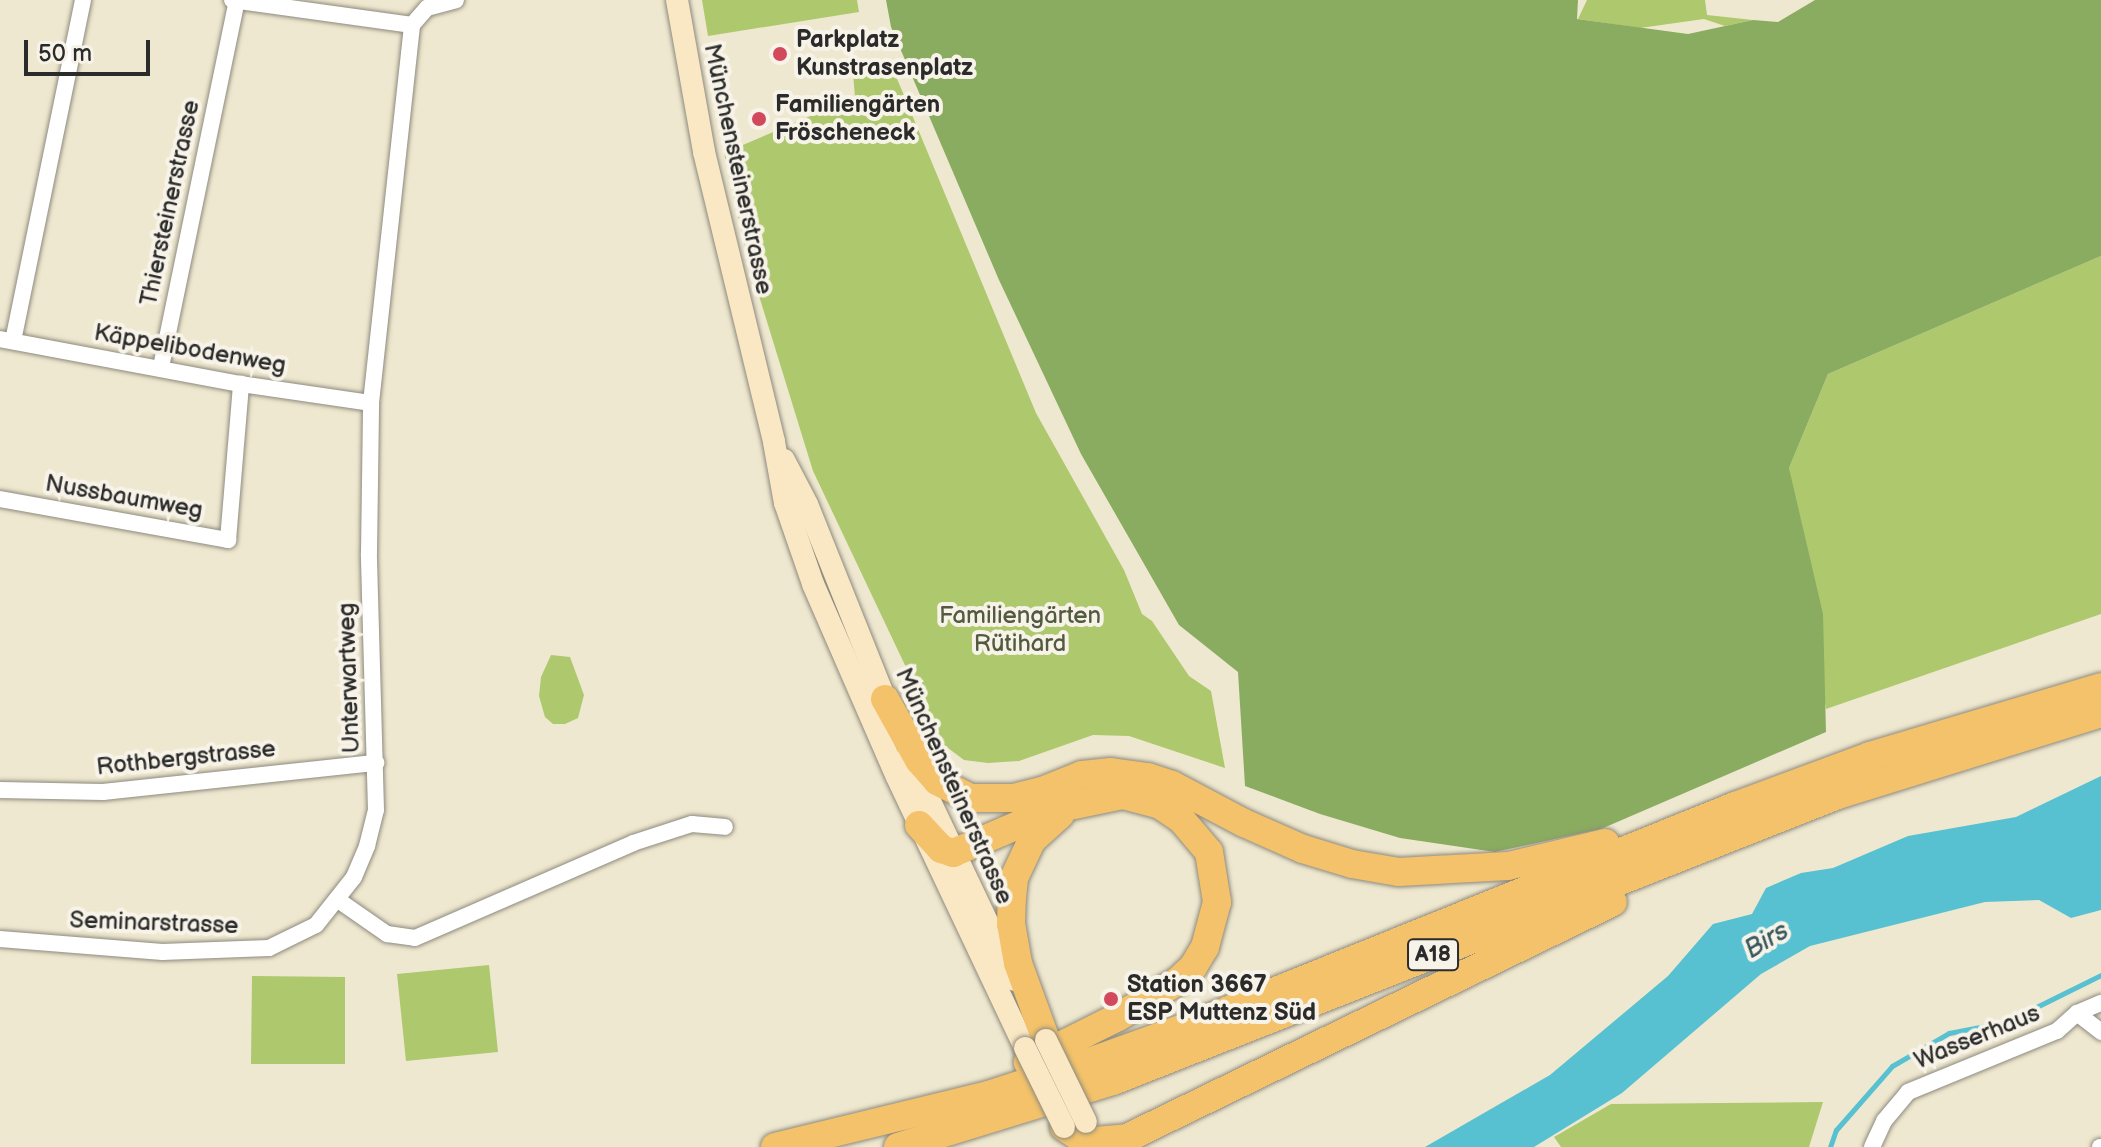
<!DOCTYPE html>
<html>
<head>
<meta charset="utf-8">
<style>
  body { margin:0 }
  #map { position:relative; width:2101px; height:1147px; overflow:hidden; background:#efe8d0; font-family:"Balsamiq Sans",sans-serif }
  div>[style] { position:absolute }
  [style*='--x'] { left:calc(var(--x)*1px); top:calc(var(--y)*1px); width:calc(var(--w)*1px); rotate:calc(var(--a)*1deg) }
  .green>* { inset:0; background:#aec86d }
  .forest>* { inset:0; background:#8aac60 }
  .water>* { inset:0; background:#57c1d2 }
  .stream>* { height:5px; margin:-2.5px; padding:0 2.5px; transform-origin:2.5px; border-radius:2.5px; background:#57c1d2 }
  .roads { filter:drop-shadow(0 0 2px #8d8a7e) drop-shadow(0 0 2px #8d8a7e) }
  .street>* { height:16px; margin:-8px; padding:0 8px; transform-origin:8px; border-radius:8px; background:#fff }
  .secondary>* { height:22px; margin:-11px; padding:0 11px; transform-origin:11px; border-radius:11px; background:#fae7c3 }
  .highway>* { height:28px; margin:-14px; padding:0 14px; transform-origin:14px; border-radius:14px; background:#f3c26a }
  .bridges { filter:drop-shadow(0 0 2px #8d8a7e) drop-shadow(0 0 2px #8d8a7e) }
  .secondary-bridge>* { height:22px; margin:-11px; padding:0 11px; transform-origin:11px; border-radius:11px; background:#fae7c3 }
  .dots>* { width:22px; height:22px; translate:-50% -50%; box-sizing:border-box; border:4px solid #f7f3e8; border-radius:50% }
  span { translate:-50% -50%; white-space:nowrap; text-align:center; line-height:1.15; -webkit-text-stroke:8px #f7f3e8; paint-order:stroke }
  .shield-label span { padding:2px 6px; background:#f7f3e8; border:2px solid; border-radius:6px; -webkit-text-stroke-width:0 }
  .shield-label { font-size:22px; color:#2b2b2b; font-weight:700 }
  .poi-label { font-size:24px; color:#2b2b2b; font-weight:700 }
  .left { translate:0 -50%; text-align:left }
  .street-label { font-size:24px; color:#2b2b2b }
  .park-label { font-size:24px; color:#525a3f }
  .water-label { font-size:26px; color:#38585d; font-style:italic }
  .scale { position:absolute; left:24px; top:40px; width:126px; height:36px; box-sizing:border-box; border:4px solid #2b2b2b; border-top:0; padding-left:10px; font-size:24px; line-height:28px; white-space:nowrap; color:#2b2b2b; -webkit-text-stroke:6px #f7f3e8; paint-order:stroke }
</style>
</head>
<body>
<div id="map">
  <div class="green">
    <i style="clip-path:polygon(702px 0,857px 0,859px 12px,708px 36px)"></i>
    <i style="clip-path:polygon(1587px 0,1705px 0,1707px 15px,1753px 20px,1725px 26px,1704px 19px,1640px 28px,1578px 19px)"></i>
    <i style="clip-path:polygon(887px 68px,894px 72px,898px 81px,1036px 413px,1124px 570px,1142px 614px,1152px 621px,1189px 676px,1211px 691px,1225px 768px,1129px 736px,1093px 735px,1019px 761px,988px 763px,964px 760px,944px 745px,903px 661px,813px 471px,748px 260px,724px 153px,855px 97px,853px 73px)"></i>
    <i style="clip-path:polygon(2101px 256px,2101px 614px,1826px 709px,1789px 468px,1828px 374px)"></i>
    <i style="clip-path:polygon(551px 655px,570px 657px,584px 695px,578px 718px,565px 724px,553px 724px,545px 717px,539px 696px,541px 677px)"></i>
    <i style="clip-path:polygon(489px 965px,498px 1052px,406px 1061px,397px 974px)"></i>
    <i style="clip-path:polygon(252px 976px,345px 977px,345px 1064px,251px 1064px)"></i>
    <i style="clip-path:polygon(1823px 1102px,1809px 1147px,1561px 1147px,1554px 1137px,1611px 1104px)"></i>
  </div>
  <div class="forest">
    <i style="clip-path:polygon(886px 0,1578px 0,1577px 19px,1688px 34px,1753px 20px,1778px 22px,1815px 0,2101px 0,2101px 256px,1828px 374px,1789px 468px,1823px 614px,1826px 732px,1601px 829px,1495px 852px,1400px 838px,1320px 814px,1245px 786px,1238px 672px,1179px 625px,1081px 454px,999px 280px,891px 27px)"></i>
  </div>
  <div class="water">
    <i style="clip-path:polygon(2101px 776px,2101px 910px,2071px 918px,2039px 900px,1985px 902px,1810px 946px,1761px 974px,1622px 1093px,1534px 1147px,1425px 1147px,1550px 1075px,1668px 976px,1713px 924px,1752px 914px,1766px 888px,1801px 873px,1833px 868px,1908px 836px,2016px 817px)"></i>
  </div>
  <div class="stream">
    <i style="--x:1830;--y:1147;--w:18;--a:-71"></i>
    <i style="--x:1836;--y:1130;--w:85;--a:-48.8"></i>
    <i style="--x:1892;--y:1066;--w:66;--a:-30.1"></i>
    <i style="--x:1949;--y:1033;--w:58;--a:-10.9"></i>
    <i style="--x:2006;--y:1022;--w:106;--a:-26.3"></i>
  </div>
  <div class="roads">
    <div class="street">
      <i style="--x:232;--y:0;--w:182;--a:7.9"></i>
      <i style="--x:412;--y:25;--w:23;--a:-49"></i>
      <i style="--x:427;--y:8;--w:30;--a:-15"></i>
      <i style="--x:0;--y:339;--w:245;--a:10.6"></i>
      <i style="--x:241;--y:384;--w:131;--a:8.3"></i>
      <i style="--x:13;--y:341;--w:348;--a:-78.4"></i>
      <i style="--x:161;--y:367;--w:374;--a:-78.3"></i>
      <i style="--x:0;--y:499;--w:232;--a:10.2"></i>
      <i style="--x:228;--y:540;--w:157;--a:-85.2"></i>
      <i style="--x:0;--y:790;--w:103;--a:1.1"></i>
      <i style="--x:103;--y:792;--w:275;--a:-6.1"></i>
      <i style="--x:338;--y:900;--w:60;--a:34.8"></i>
      <i style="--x:387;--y:934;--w:28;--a:8"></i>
      <i style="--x:415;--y:938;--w:238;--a:-23.5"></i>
      <i style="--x:633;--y:843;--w:62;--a:-17.9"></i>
      <i style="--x:692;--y:824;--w:33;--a:5"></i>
      <i style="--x:0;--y:939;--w:163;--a:4.6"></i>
      <i style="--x:162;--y:952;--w:107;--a:-2.1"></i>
      <i style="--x:269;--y:948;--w:52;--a:-26.1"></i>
      <i style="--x:316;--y:925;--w:61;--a:-51.6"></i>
      <i style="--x:354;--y:877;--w:34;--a:-67"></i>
      <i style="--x:367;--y:846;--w:37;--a:-76"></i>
      <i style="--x:376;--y:810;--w:257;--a:-91.6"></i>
      <i style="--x:369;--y:553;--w:150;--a:-89.2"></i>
      <i style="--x:371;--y:403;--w:380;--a:-83.8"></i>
      <i style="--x:2077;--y:1013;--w:31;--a:38"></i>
      <i style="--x:1872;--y:1147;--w:29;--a:-65"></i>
      <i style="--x:1884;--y:1121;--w:38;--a:-50"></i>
      <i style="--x:1908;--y:1092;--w:161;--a:-22.3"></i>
      <i style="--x:2057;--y:1031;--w:27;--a:-42"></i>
      <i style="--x:2077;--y:1013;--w:26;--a:-23"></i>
      <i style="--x:2100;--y:1147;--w:1;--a:0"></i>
    </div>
    <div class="secondary">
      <i style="--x:677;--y:0;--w:154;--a:79.9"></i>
      <i style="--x:704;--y:152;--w:298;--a:76.4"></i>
      <i style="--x:774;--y:442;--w:62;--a:79.8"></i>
      <i style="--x:785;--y:503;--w:86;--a:70.9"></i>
      <i style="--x:813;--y:584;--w:210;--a:66.5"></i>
      <i style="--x:897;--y:777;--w:300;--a:64.7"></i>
      <i style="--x:784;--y:460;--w:50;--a:62.4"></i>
      <i style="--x:807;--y:504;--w:224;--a:68.2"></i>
      <i style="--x:908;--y:755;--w:249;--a:64.6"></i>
    </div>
    <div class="highway">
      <i style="--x:885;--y:699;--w:70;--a:60.9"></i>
      <i style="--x:919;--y:760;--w:28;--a:49"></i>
      <i style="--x:937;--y:781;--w:37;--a:27"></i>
      <i style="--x:970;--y:798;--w:43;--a:0"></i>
      <i style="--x:1013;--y:798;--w:30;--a:-14"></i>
      <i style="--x:1042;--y:791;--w:43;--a:-21.8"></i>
      <i style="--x:1082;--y:775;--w:29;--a:-6"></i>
      <i style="--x:1111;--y:772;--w:37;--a:8"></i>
      <i style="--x:1148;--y:777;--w:25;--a:18"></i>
      <i style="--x:1172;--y:785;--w:81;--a:27.8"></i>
      <i style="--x:1244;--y:823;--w:64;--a:23.8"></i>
      <i style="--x:1303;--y:849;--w:51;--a:17"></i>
      <i style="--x:1352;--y:864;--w:48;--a:9.7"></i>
      <i style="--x:1399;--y:872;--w:109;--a:-3.2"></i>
      <i style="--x:1508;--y:866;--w:100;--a:-13.3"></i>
      <i style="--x:919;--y:825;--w:33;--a:47"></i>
      <i style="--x:941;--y:849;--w:13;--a:18"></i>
      <i style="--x:953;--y:853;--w:111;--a:-23.3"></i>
      <i style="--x:1055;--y:809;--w:69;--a:-11.6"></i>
      <i style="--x:1123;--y:795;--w:38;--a:15"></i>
      <i style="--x:1160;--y:805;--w:25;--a:34"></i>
      <i style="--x:1181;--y:819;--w:43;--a:49.7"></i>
      <i style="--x:1209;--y:852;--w:51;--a:80.9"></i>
      <i style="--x:1217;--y:902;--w:47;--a:104.9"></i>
      <i style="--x:1205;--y:947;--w:23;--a:121"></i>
      <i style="--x:1193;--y:967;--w:21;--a:137"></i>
      <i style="--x:1178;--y:981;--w:70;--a:149"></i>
      <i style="--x:1118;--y:1017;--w:101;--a:153.4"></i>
      <i style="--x:1046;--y:1040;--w:82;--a:-110"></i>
      <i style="--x:1018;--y:963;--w:40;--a:-100"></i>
      <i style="--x:1011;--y:924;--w:26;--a:-88"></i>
      <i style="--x:1012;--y:898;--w:20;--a:-84"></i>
      <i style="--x:1014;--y:878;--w:42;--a:-64.7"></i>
      <i style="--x:1032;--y:840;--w:38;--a:-42"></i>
      <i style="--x:1064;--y:1127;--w:20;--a:33"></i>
      <i style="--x:1081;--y:1138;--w:14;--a:12"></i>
      <i style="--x:1095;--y:1141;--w:32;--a:-5"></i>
      <i style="--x:1127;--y:1138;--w:540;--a:-25.9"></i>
      <i style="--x:775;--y:1147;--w:219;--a:-13.7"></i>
      <i style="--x:988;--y:1095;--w:98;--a:-17.9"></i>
      <i style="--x:1081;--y:1065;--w:120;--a:-19.9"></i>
      <i style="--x:1194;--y:1024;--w:583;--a:-21.95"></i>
      <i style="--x:1735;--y:806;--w:144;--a:-20.3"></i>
      <i style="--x:1870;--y:756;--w:241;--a:-16.6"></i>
      <i style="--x:898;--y:1147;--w:225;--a:-17.1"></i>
      <i style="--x:1113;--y:1081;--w:779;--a:-21.53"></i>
      <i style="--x:1838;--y:795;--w:275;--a:-17.3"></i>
    </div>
  </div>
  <div class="bridges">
    <div class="secondary-bridge">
      <i style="--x:1046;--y:1040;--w:91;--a:64"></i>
      <i style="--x:1025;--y:1048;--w:88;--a:63.7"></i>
    </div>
  </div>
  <div class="dots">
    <i style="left:780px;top:54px;background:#d1495b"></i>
    <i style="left:759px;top:119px;background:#d1495b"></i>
    <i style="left:1111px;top:999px;background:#d1495b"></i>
  </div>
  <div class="shield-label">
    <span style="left:1433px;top:955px">A18</span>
  </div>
  <div class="poi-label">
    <span class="left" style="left:796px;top:54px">Parkplatz<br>Kunstrasenplatz</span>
    <span class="left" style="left:775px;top:119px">Familiengärten<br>Fröscheneck</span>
    <span class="left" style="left:1127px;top:999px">Station 3667<br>ESP Muttenz Süd</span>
  </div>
  <div class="street-label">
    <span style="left:738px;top:169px;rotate:78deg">Münchensteinerstrasse</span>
    <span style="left:170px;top:203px;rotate:-78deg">Thiersteinerstrasse</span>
    <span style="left:190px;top:349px;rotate:10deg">Käppelibodenweg</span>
    <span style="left:124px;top:497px;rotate:10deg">Nussbaumweg</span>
    <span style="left:349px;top:678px;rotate:-92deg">Unterwartweg</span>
    <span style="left:186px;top:758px;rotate:-6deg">Rothbergstrasse</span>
    <span style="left:954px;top:786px;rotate:66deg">Münchensteinerstrasse</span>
    <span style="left:154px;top:923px;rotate:2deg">Seminarstrasse</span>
    <span style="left:1977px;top:1037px;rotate:-22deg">Wasserhaus</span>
  </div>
  <div class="park-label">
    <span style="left:1020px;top:630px">Familiengärten<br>Rütihard</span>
  </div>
  <div class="water-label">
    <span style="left:1767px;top:941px;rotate:-31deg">Birs</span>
  </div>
  <div class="scale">50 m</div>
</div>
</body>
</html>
